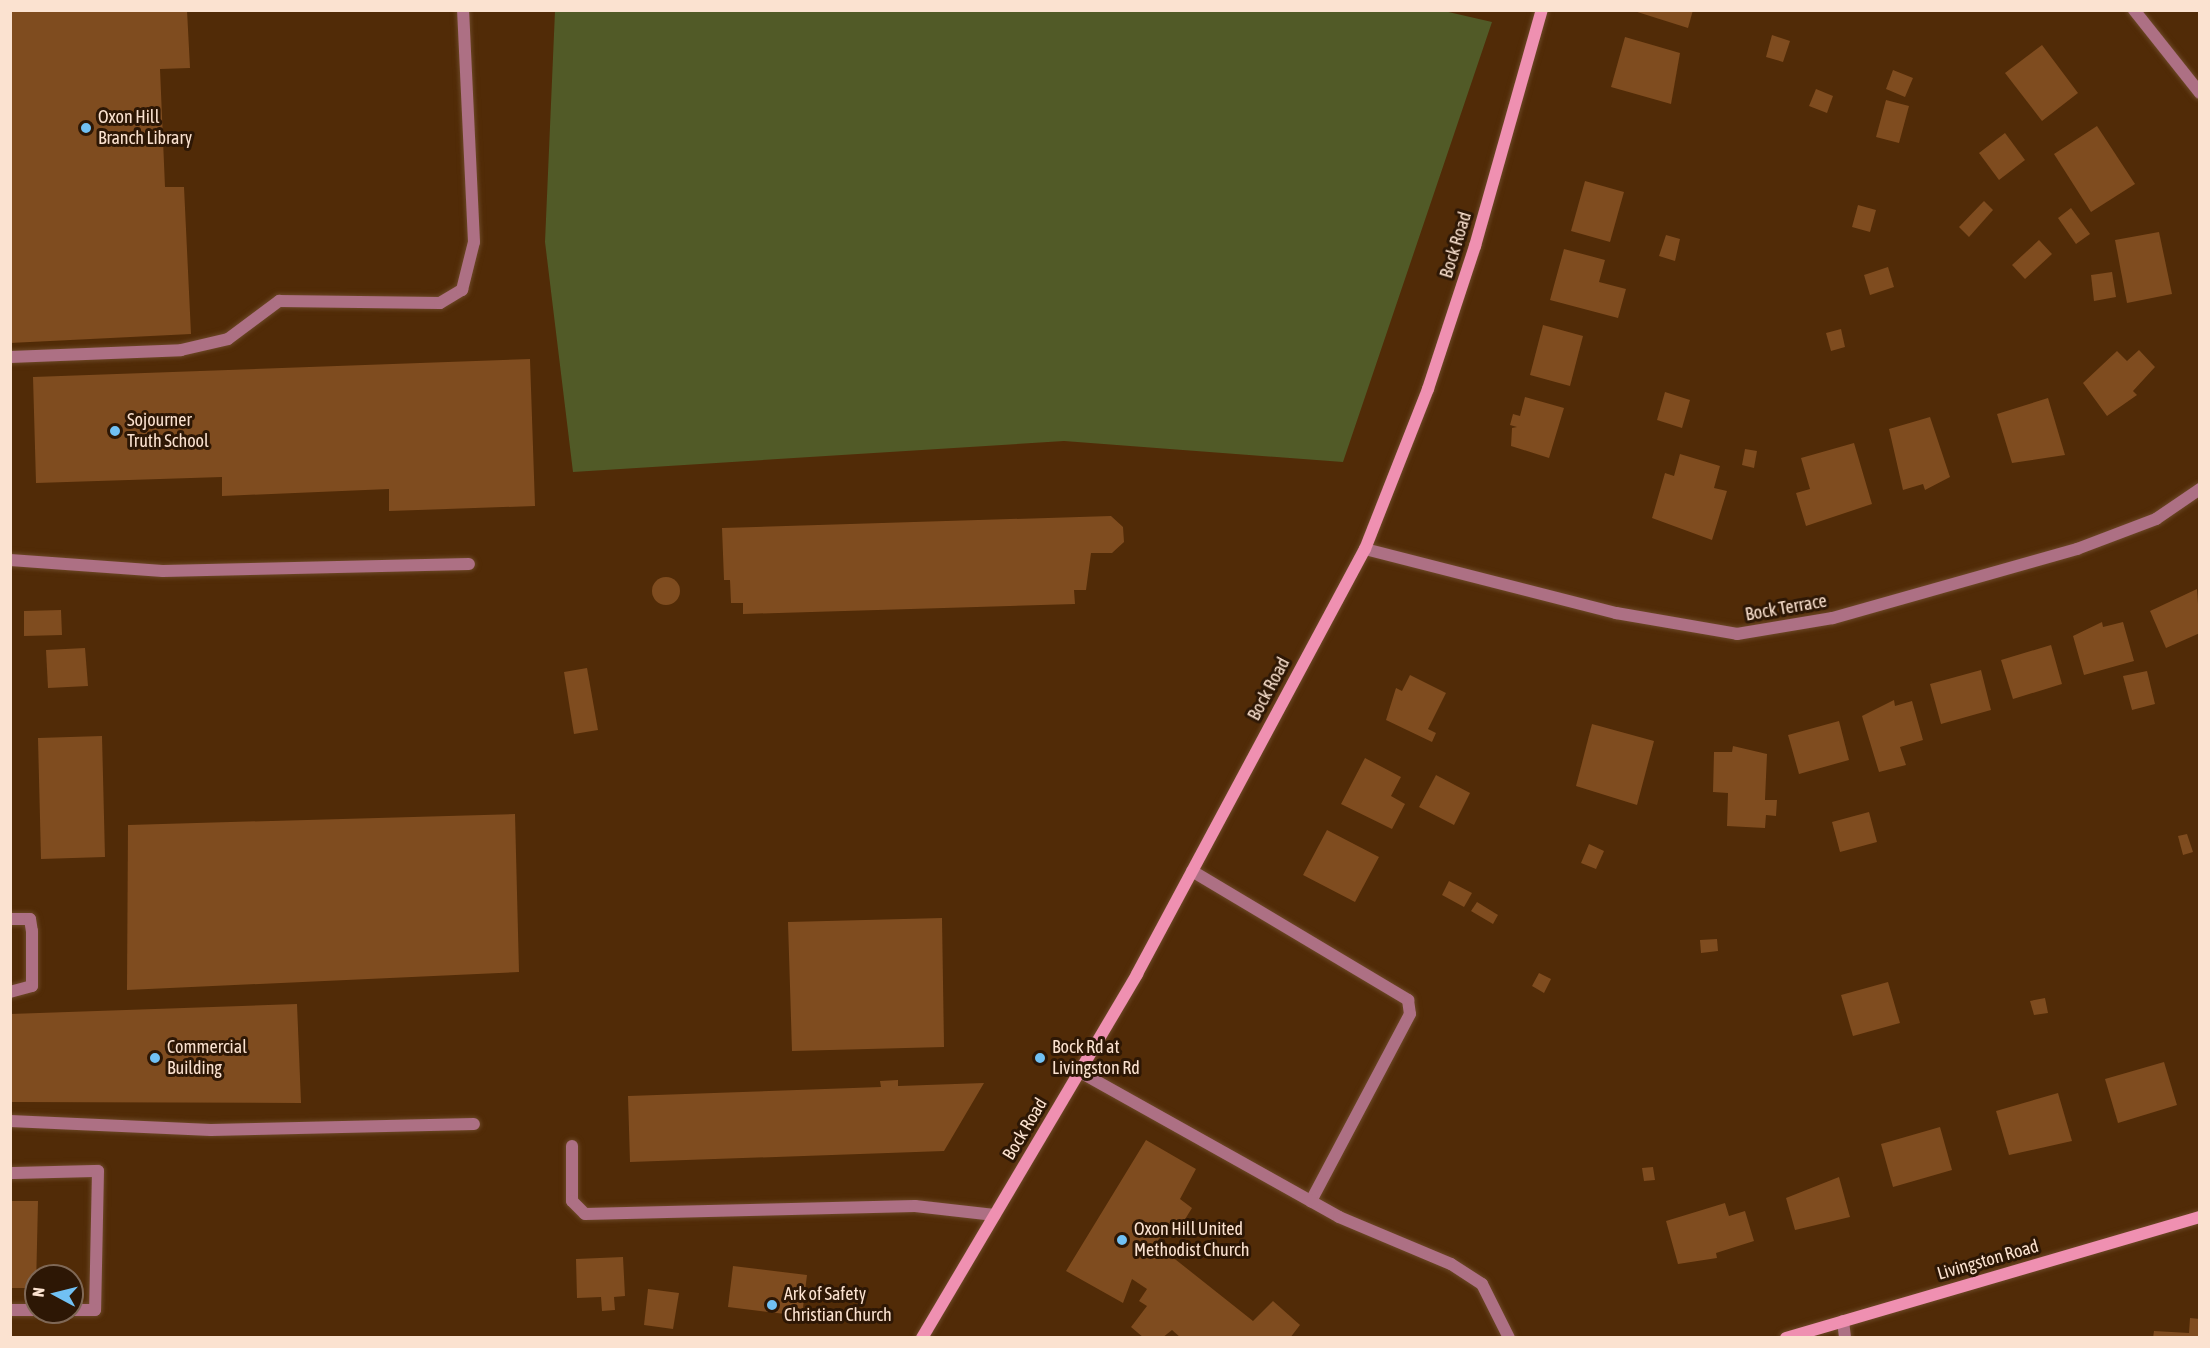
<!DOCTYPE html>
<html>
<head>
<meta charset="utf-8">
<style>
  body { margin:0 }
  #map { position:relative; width:2210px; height:1348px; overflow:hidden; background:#512b07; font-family:"Asap Condensed",sans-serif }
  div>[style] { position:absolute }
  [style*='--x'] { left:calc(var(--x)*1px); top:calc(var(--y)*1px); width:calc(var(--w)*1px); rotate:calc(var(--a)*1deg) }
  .green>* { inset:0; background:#515a27 }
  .building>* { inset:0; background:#7f4c1f }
  .round { border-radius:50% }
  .roads { filter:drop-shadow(0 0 2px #6c4827) drop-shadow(0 0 2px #6c4827) }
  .lane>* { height:12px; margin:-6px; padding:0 6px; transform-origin:6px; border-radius:6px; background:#ad7084 }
  .street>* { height:12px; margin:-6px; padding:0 6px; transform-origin:6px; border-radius:6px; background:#ad7084 }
  .secondary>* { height:12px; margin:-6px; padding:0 6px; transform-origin:6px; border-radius:6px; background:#ef90b1 }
  .dots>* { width:16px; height:16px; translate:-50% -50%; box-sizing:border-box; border:3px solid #2d1705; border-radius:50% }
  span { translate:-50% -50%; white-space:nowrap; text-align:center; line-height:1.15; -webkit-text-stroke:6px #2d1705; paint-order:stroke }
  .poi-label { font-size:18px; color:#fbe2d0 }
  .left { translate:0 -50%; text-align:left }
  .street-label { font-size:18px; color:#fbe2d0 }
  .frame { position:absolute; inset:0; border:12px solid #fbe2d0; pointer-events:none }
  .north { position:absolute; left:24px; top:1264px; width:60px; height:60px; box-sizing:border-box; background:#2d1705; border:2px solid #7f6856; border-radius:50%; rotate:277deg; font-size:16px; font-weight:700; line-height:24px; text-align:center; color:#fbe2d0 }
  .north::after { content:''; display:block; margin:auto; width:21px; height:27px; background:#71c1f4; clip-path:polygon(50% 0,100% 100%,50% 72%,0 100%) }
</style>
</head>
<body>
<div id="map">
  <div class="green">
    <i style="clip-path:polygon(1444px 11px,1492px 22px,1343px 462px,1064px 441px,573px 472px,545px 242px,555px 11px)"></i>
  </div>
  <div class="building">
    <i style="clip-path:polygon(10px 10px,187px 10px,190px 68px,160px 69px,165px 187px,184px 187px,191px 334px,10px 343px)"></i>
    <i style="clip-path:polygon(1631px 10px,1693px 10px,1688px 28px)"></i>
    <i style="clip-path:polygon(1772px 35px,1790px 41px,1783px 62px,1766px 57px)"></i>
    <i style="clip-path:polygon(1625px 37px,1680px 53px,1671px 104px,1611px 87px)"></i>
    <i style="clip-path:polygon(2042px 45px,2078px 93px,2042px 121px,2005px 73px)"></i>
    <i style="clip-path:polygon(1893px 70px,1913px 78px,1905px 97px,1886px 89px)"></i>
    <i style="clip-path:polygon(1816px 89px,1833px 96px,1827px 113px,1809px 106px)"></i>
    <i style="clip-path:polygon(1886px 100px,1909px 106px,1899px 143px,1876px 137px)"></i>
    <i style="clip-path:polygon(2097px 126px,2135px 184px,2091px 212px,2054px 154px)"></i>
    <i style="clip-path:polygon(2005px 133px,2025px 160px,1999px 180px,1979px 153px)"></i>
    <i style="clip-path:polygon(1585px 181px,1624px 192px,1610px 242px,1571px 231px)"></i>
    <i style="clip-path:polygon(1984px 201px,1993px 210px,1969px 237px,1959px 227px)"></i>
    <i style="clip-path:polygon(1858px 205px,1876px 210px,1870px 232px,1852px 227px)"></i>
    <i style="clip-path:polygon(2071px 208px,2090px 234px,2076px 244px,2058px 218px)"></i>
    <i style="clip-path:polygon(2159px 232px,2172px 294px,2127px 303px,2115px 240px)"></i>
    <i style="clip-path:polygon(1666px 235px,1680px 239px,1675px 261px,1659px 256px)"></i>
    <i style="clip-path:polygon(2039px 240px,2052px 254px,2025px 279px,2012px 265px)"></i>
    <i style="clip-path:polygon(1564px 249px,1605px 260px,1599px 282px,1626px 289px,1618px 318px,1550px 300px)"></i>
    <i style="clip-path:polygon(1888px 267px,1894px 287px,1870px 295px,1864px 275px)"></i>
    <i style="clip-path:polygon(2112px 272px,2116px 297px,2094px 301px,2091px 275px)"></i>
    <i style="clip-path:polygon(1543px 325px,1583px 336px,1570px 386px,1530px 375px)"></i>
    <i style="clip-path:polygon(1841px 329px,1845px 347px,1831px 351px,1826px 333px)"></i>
    <i style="clip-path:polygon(2139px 350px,2155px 367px,2133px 391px,2137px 395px,2107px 416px,2083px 383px,2117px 351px,2127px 361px)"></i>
    <i style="clip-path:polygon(530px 359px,535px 506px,389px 511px,389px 489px,222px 496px,222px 477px,36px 483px,33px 377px)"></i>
    <i style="clip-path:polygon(1665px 392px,1690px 400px,1682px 428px,1657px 420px)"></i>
    <i style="clip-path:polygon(1525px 397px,1564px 408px,1549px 458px,1511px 446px,1512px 428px,1517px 427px,1510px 425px,1513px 414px,1520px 416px)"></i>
    <i style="clip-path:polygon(2048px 398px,2065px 455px,2012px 463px,1997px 414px)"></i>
    <i style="clip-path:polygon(1930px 417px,1950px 477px,1925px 490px,1923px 484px,1903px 490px,1889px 429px)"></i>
    <i style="clip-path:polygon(1854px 443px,1872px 504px,1806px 526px,1796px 493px,1810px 489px,1801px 458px)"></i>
    <i style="clip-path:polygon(1745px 449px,1757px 451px,1754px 468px,1742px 465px)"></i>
    <i style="clip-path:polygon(1680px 454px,1720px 466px,1714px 488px,1727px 491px,1712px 540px,1652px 518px,1665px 473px,1674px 476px)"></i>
    <i style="clip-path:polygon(1111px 516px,1123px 527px,1124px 542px,1112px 553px,1091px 553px,1086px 590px,1074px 590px,1075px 604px,743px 614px,743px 603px,731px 603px,730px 580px,724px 580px,722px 528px)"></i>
    <i class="round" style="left:652px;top:577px;width:28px;height:28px"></i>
    <i style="clip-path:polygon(2197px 589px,2200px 633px,2166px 648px,2150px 611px)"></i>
    <i style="clip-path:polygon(61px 610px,62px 635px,24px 636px,24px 611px)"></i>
    <i style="clip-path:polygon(2102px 622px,2103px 627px,2123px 622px,2134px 661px,2084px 675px,2073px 636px)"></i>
    <i style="clip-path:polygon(2051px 645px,2062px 684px,2013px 699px,2001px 660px)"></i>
    <i style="clip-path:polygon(85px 648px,88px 686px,48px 688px,46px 650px)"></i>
    <i style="clip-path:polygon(587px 668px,598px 730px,574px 734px,564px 672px)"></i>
    <i style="clip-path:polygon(1981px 670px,1991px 710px,1941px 724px,1930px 684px)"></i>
    <i style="clip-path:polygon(2147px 671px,2155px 704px,2132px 710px,2123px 676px)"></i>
    <i style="clip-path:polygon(1410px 675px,1446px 693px,1428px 729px,1436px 733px,1432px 742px,1386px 720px,1396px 688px,1402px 691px)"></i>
    <i style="clip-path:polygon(1894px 700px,1895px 706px,1912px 701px,1923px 740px,1900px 747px,1906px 765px,1879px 772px,1862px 716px)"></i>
    <i style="clip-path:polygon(1839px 721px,1849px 760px,1799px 774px,1788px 735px)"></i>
    <i style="clip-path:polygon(1592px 724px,1654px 741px,1637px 805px,1576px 786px)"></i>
    <i style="clip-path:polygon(102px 736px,105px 857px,41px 859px,38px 738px)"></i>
    <i style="clip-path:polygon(1733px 746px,1767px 754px,1765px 800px,1777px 800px,1776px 816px,1766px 815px,1765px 828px,1727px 826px,1728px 793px,1713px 792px,1714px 752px,1732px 752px)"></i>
    <i style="clip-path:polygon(1365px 758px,1401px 777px,1391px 796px,1405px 804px,1392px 829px,1341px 804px)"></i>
    <i style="clip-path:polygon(1436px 775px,1470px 793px,1454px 825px,1419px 807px)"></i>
    <i style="clip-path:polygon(1869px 812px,1877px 842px,1840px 852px,1832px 822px)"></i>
    <i style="clip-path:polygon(515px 814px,519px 972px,127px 990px,128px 825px)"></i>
    <i style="clip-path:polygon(1327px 830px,1379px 857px,1355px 902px,1303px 875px)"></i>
    <i style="clip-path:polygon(2187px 834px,2193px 852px,2183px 855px,2178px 836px)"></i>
    <i style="clip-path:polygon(1589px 844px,1604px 851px,1596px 869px,1581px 863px)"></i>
    <i style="clip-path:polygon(1449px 881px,1472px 893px,1464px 907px,1442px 895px)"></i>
    <i style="clip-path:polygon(1477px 902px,1498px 915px,1493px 924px,1471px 911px)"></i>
    <i style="clip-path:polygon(942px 918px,944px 1047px,792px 1051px,788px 922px)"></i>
    <i style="clip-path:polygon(1717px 939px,1718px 951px,1701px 953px,1700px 940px)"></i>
    <i style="clip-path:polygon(1539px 973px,1551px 979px,1544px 993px,1532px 986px)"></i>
    <i style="clip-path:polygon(1888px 982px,1900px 1023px,1853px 1036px,1841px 995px)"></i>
    <i style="clip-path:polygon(2045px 998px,2048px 1013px,2034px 1015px,2030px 1001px)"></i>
    <i style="clip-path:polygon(297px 1004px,301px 1103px,10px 1102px,10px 1014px)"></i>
    <i style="clip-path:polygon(2164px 1062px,2177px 1105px,2118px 1123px,2105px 1079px)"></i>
    <i style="clip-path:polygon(898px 1080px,898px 1086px,984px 1083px,944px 1151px,630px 1162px,628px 1096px,881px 1087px,880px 1081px)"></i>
    <i style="clip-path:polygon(2058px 1093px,2072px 1141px,2009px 1155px,1996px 1111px)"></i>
    <i style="clip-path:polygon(1940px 1127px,1952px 1170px,1893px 1187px,1881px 1144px)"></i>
    <i style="clip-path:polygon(1146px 1140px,1196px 1169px,1180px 1199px,1192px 1208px,1174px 1237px,1164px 1231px,1156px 1244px,1253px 1321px,1273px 1301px,1300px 1325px,1290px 1338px,1181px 1338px,1172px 1330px,1162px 1338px,1144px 1338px,1131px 1327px,1147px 1306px,1139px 1301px,1147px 1289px,1132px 1279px,1123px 1303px,1066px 1271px)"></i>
    <i style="clip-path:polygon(1653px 1167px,1655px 1180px,1644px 1181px,1642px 1168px)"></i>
    <i style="clip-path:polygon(1839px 1177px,1850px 1217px,1795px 1230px,1786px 1198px)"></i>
    <i style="clip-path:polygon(10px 1201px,38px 1201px,36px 1288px,10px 1288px)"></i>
    <i style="clip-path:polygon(1725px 1203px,1729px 1216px,1745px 1211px,1754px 1241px,1716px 1253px,1717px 1258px,1678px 1264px,1666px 1221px)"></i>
    <i style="clip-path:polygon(623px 1257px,625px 1296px,614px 1297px,615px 1310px,602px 1311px,601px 1297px,577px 1298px,576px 1259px)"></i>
    <i style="clip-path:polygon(733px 1266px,807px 1275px,802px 1316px,728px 1307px)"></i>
    <i style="clip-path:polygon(648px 1289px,679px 1293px,673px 1329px,644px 1325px)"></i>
    <i style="clip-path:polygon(2190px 1318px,2200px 1319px,2200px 1338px,2153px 1338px,2154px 1331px,2189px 1333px)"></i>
  </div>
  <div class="roads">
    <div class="lane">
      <i style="--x:10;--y:357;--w:171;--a:-2.3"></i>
      <i style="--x:181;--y:350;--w:48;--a:-13.2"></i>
      <i style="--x:228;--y:339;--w:64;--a:-36.7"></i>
      <i style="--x:279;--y:301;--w:161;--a:0.7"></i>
      <i style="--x:440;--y:303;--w:26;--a:-31"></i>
      <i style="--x:462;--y:290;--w:49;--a:-76"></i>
      <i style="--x:474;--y:242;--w:232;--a:-92.7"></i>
      <i style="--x:10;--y:560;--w:153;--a:4.1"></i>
      <i style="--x:163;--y:571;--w:306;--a:-1.3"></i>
      <i style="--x:1192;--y:871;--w:252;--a:30.8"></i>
      <i style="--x:1408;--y:1000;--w:14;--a:82"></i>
      <i style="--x:1410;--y:1014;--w:212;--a:117.9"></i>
      <i style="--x:10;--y:919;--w:20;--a:0"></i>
      <i style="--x:30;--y:919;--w:12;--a:81"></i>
      <i style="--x:32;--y:931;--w:55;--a:90"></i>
      <i style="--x:32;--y:986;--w:23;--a:165"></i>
      <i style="--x:1080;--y:1072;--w:297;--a:29.2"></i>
      <i style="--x:1339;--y:1217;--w:121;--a:22.8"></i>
      <i style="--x:1451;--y:1264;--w:37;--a:33"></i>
      <i style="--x:1482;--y:1284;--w:60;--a:63.4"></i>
      <i style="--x:10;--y:1121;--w:201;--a:2.6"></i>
      <i style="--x:211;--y:1130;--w:263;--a:-1.3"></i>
      <i style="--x:572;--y:1146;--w:55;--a:90"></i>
      <i style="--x:572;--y:1201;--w:18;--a:45"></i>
      <i style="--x:585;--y:1214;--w:330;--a:-1.4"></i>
      <i style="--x:915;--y:1206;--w:80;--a:6.5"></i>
      <i style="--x:10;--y:1173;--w:88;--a:-1.3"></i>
      <i style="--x:98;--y:1171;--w:139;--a:91.2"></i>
      <i style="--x:95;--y:1310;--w:23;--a:180"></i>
      <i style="--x:10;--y:1310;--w:26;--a:0"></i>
    </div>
    <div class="street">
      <i style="--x:2134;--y:10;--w:106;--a:51.5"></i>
      <i style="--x:1365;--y:549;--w:259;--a:14.3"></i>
      <i style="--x:1616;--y:613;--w:123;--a:9.8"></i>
      <i style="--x:1737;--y:634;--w:97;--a:-9.5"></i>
      <i style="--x:1833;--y:618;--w:254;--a:-15.8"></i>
      <i style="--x:2077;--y:549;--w:85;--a:-20.8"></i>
      <i style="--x:2156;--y:519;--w:53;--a:-34.3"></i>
      <i style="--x:1843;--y:1321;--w:17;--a:83"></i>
    </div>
    <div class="secondary">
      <i style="--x:922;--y:1338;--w:423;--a:-59.4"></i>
      <i style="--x:1137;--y:974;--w:482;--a:-61.8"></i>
      <i style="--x:1365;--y:549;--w:172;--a:-68.5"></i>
      <i style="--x:1428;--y:389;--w:151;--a:-71.8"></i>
      <i style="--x:1475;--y:246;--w:245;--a:-74.2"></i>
      <i style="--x:1786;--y:1338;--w:431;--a:-16.3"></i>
    </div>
  </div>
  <div class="dots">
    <i style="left:86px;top:128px;background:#71c1f4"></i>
    <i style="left:115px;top:431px;background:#71c1f4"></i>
    <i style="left:155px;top:1058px;background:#71c1f4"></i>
    <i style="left:1040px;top:1058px;background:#71c1f4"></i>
    <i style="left:1122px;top:1240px;background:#71c1f4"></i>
    <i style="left:772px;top:1305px;background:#71c1f4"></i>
  </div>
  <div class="poi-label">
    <span class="left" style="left:98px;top:128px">Oxon Hill<br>Branch Library</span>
    <span class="left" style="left:127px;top:431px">Sojourner<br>Truth School</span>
    <span class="left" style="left:167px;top:1058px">Commercial<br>Building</span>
    <span class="left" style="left:1052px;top:1058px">Bock Rd at<br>Livingston Rd</span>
    <span class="left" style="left:1134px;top:1240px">Oxon Hill United<br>Methodist Church</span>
    <span class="left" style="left:784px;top:1305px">Ark of Safety<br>Christian Church</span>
  </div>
  <div class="street-label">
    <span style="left:1456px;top:245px;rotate:-73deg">Bock Road</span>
    <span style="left:1786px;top:608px;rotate:-10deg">Bock Terrace</span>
    <span style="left:1269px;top:689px;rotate:-62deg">Bock Road</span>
    <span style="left:1025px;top:1129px;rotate:-59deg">Bock Road</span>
    <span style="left:1988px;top:1260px;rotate:-16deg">Livingston Road</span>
  </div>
  <div class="frame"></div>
  <div class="north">N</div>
</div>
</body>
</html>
